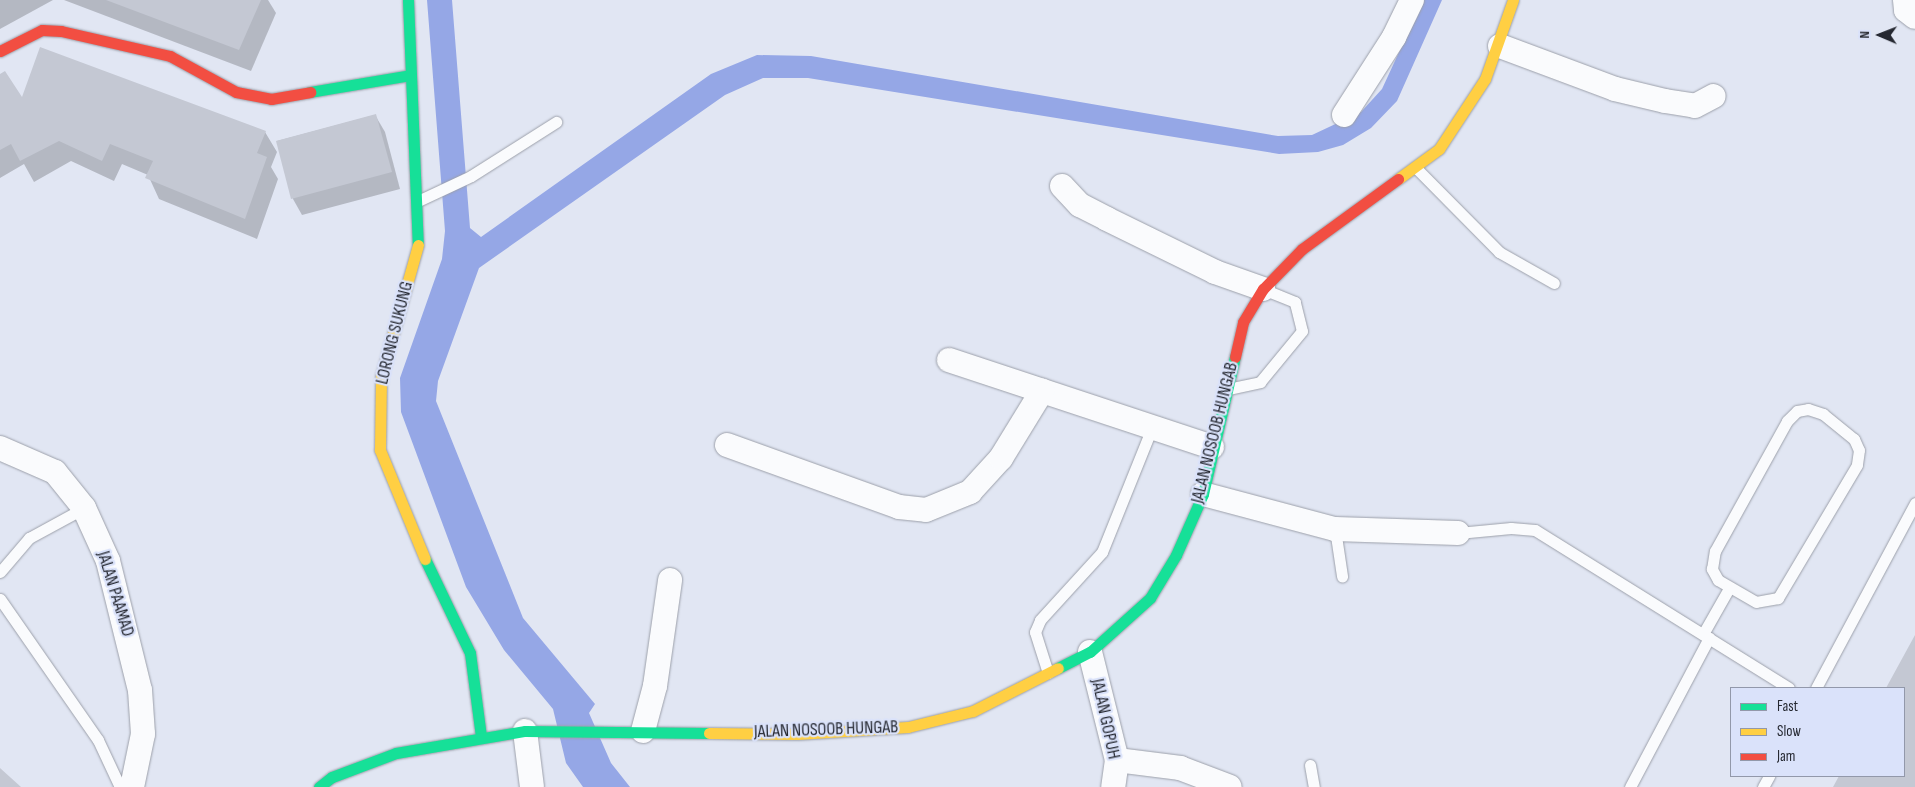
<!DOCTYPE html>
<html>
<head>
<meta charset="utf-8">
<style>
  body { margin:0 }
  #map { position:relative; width:1915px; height:787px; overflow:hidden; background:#e1e6f3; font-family:"Sofia Sans Condensed",sans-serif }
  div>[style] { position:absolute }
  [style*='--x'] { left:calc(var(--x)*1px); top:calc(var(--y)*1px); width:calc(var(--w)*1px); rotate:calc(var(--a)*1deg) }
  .water>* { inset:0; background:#95a7e6 }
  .shadow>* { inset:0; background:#0003 }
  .building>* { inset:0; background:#c4c8d3 }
  .roads { filter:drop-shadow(0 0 1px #9ca0aa) drop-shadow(0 0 1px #9ca0aa) }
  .lane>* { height:11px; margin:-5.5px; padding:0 5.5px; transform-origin:5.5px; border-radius:5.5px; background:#fafbfd }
  .street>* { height:24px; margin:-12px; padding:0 12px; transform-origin:12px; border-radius:12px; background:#fafbfd }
  .fast>* { height:11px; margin:-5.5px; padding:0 5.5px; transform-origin:5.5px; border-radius:5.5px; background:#16e098 }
  .slow>* { height:11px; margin:-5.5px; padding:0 5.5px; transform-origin:5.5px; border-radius:5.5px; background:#ffcf43 }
  .jam>* { height:11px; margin:-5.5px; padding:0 5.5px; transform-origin:5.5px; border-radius:5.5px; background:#f24e42 }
  span { translate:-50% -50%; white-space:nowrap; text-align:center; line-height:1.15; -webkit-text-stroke:4.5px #dae2fa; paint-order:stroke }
  .street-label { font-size:18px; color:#252831 }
  .legend { position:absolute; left:1730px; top:687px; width:175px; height:90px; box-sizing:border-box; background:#dae2fa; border:1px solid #9298aa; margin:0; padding:6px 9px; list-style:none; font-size:15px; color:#252831 }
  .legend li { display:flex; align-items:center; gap:10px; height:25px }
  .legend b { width:25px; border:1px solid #9298aa }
  .north { position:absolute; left:1855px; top:10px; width:50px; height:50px; -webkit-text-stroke:4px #dae2fa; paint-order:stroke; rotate:271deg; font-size:14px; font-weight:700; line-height:20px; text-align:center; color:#252831 }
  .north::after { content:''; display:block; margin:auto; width:18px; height:22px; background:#252831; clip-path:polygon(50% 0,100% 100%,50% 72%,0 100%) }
</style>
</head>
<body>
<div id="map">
  <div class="water">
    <i style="clip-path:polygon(427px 0,452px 0,470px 228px,481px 237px,711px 74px,757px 55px,811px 56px,1278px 136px,1312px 135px,1361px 112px,1382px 89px,1423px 0,1442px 0,1397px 101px,1371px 128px,1343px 145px,1318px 152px,1279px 154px,808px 78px,763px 78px,725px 95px,479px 268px,438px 381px,436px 401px,523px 618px,595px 704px,589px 713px,611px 763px,630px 787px,583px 787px,566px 763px,553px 709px,504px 650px,466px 587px,401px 412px,400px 378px,442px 259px,445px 231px)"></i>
  </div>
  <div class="shadow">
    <i style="clip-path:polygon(0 0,53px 0,0 29px)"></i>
    <i style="clip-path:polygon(64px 0,268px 0,276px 13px,251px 71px)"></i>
    <i style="clip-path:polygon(0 75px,22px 100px,265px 132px,277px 152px,271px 167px,278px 179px,257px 239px,159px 199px,148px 175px,122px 164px,114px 181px,71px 161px,34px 182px,24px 164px,0 178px)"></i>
    <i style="clip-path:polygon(375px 115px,385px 132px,400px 189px,302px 215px,293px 199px,277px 141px)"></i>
    <i style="clip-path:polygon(1915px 637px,1915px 787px,1834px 787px,1840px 776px,1904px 776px,1904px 688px,1887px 688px)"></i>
  </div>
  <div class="building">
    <i style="clip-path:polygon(106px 0,261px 0,239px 50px)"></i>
    <i style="clip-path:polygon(40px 47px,266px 131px,257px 153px,267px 157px,245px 219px,145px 178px,153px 161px,110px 144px,102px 161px,59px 141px,20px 161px,11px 144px,0 150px,0 74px,5px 71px,22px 97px)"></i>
    <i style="clip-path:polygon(376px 114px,392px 172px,291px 199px,276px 141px)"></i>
    <i style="clip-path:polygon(1915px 635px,1915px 787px,1833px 787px,1839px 776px,1904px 776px,1904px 688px,1886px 688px)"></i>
    <i style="clip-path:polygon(0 768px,21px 787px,0 787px)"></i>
  </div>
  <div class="roads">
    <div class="lane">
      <i style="--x:1417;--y:169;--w:117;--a:45.3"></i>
      <i style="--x:1499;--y:252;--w:63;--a:29.4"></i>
      <i style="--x:420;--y:200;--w:56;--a:-25.2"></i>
      <i style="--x:471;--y:176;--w:101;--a:-32.4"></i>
      <i style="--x:1228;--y:389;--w:33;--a:-12"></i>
      <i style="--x:1260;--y:382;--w:66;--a:-50.5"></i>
      <i style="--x:1302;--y:331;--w:30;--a:-104"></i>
      <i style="--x:1295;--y:302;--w:35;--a:-158"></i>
      <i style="--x:1808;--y:409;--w:16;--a:18"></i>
      <i style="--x:1823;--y:414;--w:40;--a:39"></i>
      <i style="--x:1854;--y:439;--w:12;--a:66"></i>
      <i style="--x:1859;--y:450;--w:15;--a:98"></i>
      <i style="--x:1857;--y:465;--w:155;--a:120.7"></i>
      <i style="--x:1778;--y:598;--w:22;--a:170"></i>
      <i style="--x:1756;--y:602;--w:44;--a:-149.9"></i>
      <i style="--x:1718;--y:580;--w:13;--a:-119"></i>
      <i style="--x:1712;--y:569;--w:18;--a:-81"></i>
      <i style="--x:1715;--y:551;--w:149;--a:-61"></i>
      <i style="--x:1787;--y:421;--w:14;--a:-45"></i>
      <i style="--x:1797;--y:411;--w:11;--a:-10"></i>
      <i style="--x:1335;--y:529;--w:48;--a:81.5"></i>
      <i style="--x:1458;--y:533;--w:53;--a:-5.4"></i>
      <i style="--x:1511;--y:528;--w:24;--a:5"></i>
      <i style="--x:1535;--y:530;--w:299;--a:31.9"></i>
      <i style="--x:0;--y:572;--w:45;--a:-49.5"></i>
      <i style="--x:29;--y:538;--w:63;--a:-28.6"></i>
      <i style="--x:0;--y:599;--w:172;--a:55.2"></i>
      <i style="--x:98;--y:740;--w:52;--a:64.9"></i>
      <i style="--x:1703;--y:634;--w:51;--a:-60.4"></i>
      <i style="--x:1048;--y:673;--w:43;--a:-107.6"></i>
      <i style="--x:1035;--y:632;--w:13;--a:-67"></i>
      <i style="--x:1040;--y:620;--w:92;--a:-47.6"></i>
      <i style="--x:1102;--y:552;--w:137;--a:-68.1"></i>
      <i style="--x:1816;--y:688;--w:210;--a:-61.8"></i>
      <i style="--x:1310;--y:765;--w:22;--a:80"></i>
      <i style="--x:1630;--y:787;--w:169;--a:-62.1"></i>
      <i style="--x:1763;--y:787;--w:13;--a:-61"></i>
    </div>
    <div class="street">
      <i style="--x:1905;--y:0;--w:10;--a:84"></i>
      <i style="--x:1906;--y:10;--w:11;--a:38"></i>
      <i style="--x:1500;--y:46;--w:123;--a:20.5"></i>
      <i style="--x:1615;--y:89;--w:51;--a:13.5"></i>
      <i style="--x:1665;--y:101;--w:30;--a:9"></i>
      <i style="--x:1695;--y:106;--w:21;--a:-28"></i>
      <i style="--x:1344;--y:115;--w:93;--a:-57.3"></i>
      <i style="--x:1394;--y:37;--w:41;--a:-64.1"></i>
      <i style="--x:1062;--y:186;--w:26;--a:47"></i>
      <i style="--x:1080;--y:205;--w:30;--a:27"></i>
      <i style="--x:1107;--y:219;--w:120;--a:26.1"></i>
      <i style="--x:1215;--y:272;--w:51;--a:19.5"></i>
      <i style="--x:949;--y:360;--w:277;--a:18.3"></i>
      <i style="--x:727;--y:445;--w:183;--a:19.8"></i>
      <i style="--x:899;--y:507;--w:27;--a:6"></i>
      <i style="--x:926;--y:510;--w:48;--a:-22.2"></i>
      <i style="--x:970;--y:492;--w:46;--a:-47.6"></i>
      <i style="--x:1001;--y:458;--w:79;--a:-58.5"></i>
      <i style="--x:0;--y:448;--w:60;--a:23.6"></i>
      <i style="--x:55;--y:472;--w:46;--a:51.1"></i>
      <i style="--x:84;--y:508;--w:58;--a:65.6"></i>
      <i style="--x:108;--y:561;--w:133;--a:76.1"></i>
      <i style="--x:140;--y:690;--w:44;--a:86.1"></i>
      <i style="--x:143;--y:734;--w:54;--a:101.7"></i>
      <i style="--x:1203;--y:494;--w:137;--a:14.9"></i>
      <i style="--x:1335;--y:529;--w:123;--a:1.9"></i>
      <i style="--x:1090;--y:652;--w:111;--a:76"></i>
      <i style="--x:1117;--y:760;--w:27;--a:98"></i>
      <i style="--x:525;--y:731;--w:56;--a:82.9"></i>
      <i style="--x:643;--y:731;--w:47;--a:-75.1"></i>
      <i style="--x:655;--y:686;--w:107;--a:-81.9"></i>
      <i style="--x:1117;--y:760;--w:64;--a:7.2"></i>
      <i style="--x:1180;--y:768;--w:53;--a:20.8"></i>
    </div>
    <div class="fast">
      <i style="--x:408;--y:0;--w:245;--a:87.7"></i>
      <i style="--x:310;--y:92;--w:102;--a:-9.6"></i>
      <i style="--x:425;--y:559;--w:104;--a:64.4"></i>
      <i style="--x:470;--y:653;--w:85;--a:82.5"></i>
      <i style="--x:1058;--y:668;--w:36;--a:-27"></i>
      <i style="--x:1090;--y:652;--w:81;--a:-42"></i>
      <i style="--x:1150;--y:598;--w:50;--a:-58.8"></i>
      <i style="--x:1176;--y:555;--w:67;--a:-66.1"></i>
      <i style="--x:1203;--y:494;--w:141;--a:-76.9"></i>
      <i style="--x:319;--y:787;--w:16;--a:-38"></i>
      <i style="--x:332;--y:777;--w:68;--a:-20.6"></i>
      <i style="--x:396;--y:753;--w:131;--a:-9.7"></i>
      <i style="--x:525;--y:731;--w:184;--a:0.6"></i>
    </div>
    <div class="slow">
      <i style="--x:1398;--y:179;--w:51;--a:-36.2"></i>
      <i style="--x:1439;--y:149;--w:84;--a:-56.7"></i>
      <i style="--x:1485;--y:79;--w:84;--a:-70.5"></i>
      <i style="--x:418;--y:245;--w:137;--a:105.7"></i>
      <i style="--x:381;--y:377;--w:73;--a:90.8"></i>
      <i style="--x:380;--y:450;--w:118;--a:67.6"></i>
      <i style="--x:709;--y:733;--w:88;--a:0.7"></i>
      <i style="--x:797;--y:734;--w:111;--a:-3.6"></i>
      <i style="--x:908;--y:727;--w:67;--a:-13.8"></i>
      <i style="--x:973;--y:711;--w:95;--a:-26.8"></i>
    </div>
    <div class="jam">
      <i style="--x:0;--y:51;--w:47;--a:-26.6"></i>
      <i style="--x:42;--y:30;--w:19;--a:3"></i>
      <i style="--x:61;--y:31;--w:112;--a:12.9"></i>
      <i style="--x:170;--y:56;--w:75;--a:28.6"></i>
      <i style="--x:236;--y:92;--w:36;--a:11"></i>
      <i style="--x:271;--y:99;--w:40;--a:-10"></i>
      <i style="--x:1235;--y:357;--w:36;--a:-77"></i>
      <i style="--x:1243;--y:322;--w:39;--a:-59"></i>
      <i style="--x:1263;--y:289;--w:56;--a:-45.7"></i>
      <i style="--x:1302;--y:249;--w:119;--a:-36.1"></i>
    </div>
  </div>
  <div class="street-label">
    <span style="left:395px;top:333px;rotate:-76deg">LORONG SUKUNG</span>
    <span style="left:1215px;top:433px;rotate:-76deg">JALAN NOSOOB HUNGAB</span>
    <span style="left:115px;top:594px;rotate:73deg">JALAN PAAMAD</span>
    <span style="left:1105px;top:719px;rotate:78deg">JALAN GOPUH</span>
    <span style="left:826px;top:730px;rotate:-2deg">JALAN NOSOOB HUNGAB</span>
  </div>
  <ul class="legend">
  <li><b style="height:6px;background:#16e098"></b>Fast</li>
  <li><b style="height:6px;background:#ffcf43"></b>Slow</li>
  <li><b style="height:6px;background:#f24e42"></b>Jam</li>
  </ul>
  <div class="north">N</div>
</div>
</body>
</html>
